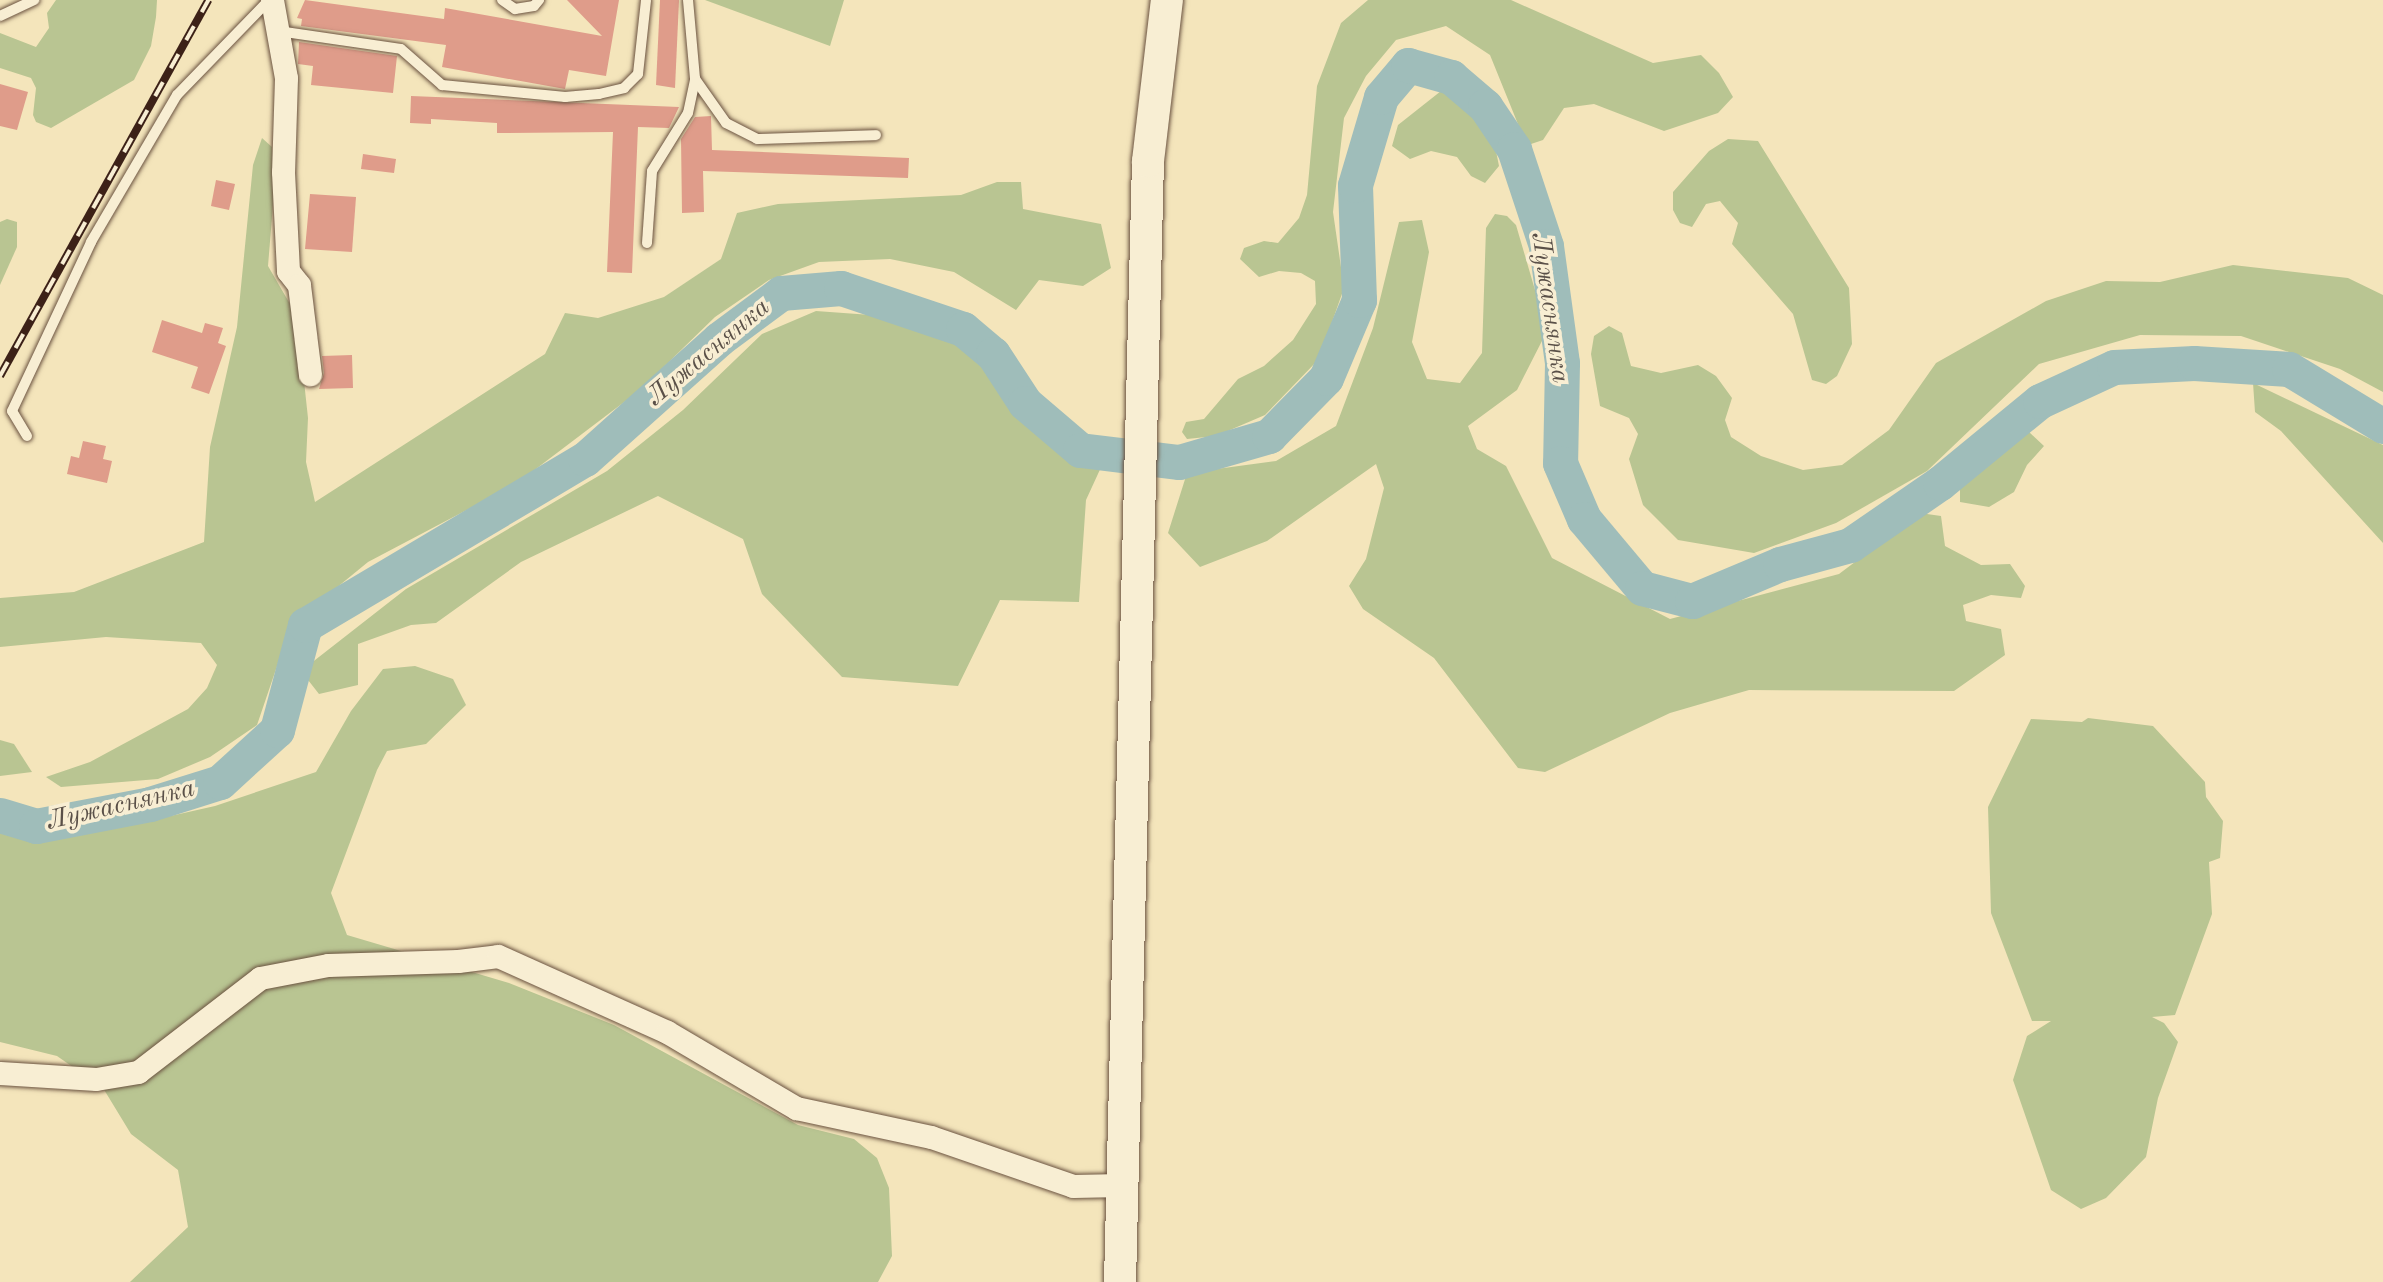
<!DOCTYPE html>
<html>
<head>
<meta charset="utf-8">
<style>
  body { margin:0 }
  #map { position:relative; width:2383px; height:1282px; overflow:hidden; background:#f4e5bb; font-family:"Old Standard TT",serif }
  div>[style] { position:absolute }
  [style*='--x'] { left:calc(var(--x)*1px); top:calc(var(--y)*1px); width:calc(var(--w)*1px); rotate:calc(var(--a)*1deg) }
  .green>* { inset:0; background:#b9c592 }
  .river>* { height:35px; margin:-17.5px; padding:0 17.5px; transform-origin:17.5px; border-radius:17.5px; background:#9fbdba }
  .building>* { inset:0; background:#df9c8a }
  .roads { filter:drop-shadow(0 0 2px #6a5240) drop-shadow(0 0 2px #6a5240) }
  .lane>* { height:10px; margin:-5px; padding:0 5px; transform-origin:5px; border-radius:5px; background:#f8eed3 }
  .street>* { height:23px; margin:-11.5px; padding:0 11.5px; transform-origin:11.5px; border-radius:11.5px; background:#f8eed3 }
  .secondary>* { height:32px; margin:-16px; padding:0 16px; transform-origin:16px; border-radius:16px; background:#f8eed3 }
  .rail>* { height:8px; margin-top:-4px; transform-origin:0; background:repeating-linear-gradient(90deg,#f8eed3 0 16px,#3c2117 0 32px); box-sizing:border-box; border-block:2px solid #3c2117 }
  span { translate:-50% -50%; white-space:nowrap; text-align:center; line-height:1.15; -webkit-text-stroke:7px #f8eed3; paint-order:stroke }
  .water-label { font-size:26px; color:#5a5048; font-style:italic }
</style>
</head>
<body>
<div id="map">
  <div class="green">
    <i style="clip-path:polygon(56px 0,157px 0,156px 17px,151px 46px,134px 80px,51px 128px,36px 122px,33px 115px,36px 88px,31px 78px,0 68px,0 33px,36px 47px,49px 28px,47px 13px)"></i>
    <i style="clip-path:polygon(705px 0,844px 0,830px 46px)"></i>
    <i style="clip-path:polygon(1368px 0,1511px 0,1653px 63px,1701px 55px,1719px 73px,1733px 97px,1718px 113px,1664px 131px,1594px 104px,1564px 108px,1543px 140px,1531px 144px,1522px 134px,1490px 55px,1446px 26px,1396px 40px,1366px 76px,1344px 118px,1333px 212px,1344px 288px,1319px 359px,1265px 415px,1216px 436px,1187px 439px,1182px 432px,1186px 422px,1204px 419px,1238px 379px,1264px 366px,1293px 340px,1316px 304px,1315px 281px,1301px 273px,1279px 271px,1259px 277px,1240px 259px,1244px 248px,1264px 241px,1278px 243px,1299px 218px,1307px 195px,1317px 86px,1341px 23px)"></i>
    <i style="clip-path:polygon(1441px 91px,1458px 97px,1493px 136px,1499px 166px,1485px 183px,1471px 176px,1457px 157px,1431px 151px,1410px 159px,1392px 146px,1398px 125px)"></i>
    <i style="clip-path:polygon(262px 138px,272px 147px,275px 180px,268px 266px,290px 304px,300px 344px,308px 418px,306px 462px,315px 502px,545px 354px,565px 313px,598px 318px,664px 297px,721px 259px,737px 213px,778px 204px,961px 195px,997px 182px,1021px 182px,1023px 209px,1101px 224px,1111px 268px,1083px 286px,1039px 280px,1016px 310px,954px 272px,890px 259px,819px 262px,769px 280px,715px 317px,640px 390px,516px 484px,368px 562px,291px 625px,257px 725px,210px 757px,158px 779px,61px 787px,46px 777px,90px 762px,188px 709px,207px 688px,217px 665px,201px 643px,106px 637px,0 647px,0 598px,74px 592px,204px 542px,210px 447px,237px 327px,253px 165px)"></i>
    <i style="clip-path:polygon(1728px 139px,1758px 141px,1849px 288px,1852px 344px,1837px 376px,1826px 384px,1812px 380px,1793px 314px,1732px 244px,1738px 223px,1720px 201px,1706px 204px,1692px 227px,1680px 223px,1673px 210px,1673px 192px,1709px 151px)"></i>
    <i style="clip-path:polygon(1495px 214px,1507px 216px,1516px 225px,1547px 331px,1517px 390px,1468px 426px,1477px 449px,1506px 466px,1552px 558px,1670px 619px,1839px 574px,1920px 513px,1941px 516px,1945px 546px,1981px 565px,2010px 564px,2025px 586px,2021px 598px,1991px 595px,1963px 605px,1966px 621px,2001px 629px,2005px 655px,1954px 691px,1749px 690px,1670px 713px,1545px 772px,1518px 768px,1434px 658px,1363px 609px,1349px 586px,1366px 559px,1384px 488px,1376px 464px,1267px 541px,1200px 567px,1168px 533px,1187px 473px,1276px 461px,1336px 426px,1373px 328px,1399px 222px,1422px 220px,1429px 252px,1412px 342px,1427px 379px,1460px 383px,1482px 353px,1486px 228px)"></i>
    <i style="clip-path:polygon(7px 219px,17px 222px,17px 247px,0 285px,0 222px)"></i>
    <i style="clip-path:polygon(2233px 265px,2348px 278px,2383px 295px,2383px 392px,2340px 369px,2241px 336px,2140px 335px,2039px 364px,1927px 471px,1836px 523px,1754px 553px,1678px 540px,1643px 505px,1629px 459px,1638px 434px,1629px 418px,1600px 406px,1591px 354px,1594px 336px,1609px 326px,1622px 333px,1631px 366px,1661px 373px,1698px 365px,1716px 376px,1732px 398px,1725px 420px,1731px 437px,1761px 456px,1803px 470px,1842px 465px,1889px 430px,1936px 363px,2046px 301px,2106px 281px,2160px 282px)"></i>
    <i style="clip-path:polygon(816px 311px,940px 320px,999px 369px,1039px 423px,1103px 463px,1086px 500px,1079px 602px,1000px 600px,958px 686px,842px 677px,762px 594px,743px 539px,658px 496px,521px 562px,436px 623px,411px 625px,358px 644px,358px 685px,319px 694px,301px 671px,406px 589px,607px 471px,683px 410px,762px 334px)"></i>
    <i style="clip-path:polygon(2253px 383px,2383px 445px,2383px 543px,2281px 431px,2255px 412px)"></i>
    <i style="clip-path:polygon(2028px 431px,2044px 446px,2027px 465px,2014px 492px,1989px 507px,1960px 502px,1960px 482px)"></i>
    <i style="clip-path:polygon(415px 666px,453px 679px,466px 705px,426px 744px,387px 751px,377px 770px,331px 893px,347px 935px,509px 983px,614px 1025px,798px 1125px,854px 1139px,877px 1158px,889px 1188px,892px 1256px,878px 1282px,130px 1282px,188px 1227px,178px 1170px,131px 1134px,103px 1088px,57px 1056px,0 1042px,0 820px,117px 828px,215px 806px,316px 772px,351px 711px,383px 669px)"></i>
    <i style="clip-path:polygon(2088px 718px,2153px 726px,2205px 782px,2206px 797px,2223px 821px,2220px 858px,2209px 862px,2212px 914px,2175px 1015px,2152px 1017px,2164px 1023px,2178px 1042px,2158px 1098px,2146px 1157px,2106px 1198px,2081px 1209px,2051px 1190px,2013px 1080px,2027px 1036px,2051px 1021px,2032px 1021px,1991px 913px,1988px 807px,2031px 719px,2082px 722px)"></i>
    <i style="clip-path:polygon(0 740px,14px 744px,32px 772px,0 776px)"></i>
  </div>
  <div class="river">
    <i style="--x:0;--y:815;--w:38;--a:17"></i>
    <i style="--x:36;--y:826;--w:116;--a:-10.9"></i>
    <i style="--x:150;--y:804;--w:73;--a:-17.4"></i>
    <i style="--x:220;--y:782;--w:77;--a:-42.4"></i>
    <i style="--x:277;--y:730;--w:109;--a:-75.1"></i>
    <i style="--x:305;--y:625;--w:326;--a:-30.7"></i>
    <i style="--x:585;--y:459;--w:180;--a:-41.8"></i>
    <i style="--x:719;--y:339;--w:77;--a:-36.6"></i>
    <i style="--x:781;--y:293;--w:60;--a:-4.8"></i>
    <i style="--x:841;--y:288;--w:129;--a:18.6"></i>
    <i style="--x:963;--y:329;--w:39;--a:40"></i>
    <i style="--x:993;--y:354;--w:59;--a:56.9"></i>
    <i style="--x:1025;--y:403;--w:72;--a:40.5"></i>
    <i style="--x:1080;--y:450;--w:100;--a:6.9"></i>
    <i style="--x:1179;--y:462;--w:94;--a:-16.1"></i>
    <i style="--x:1269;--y:436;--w:81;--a:-45.5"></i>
    <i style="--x:1326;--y:378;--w:85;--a:-67.1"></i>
    <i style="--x:1359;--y:300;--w:115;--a:-92"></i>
    <i style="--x:1355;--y:185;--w:92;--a:-73.5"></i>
    <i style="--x:1381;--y:97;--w:42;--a:-49.8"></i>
    <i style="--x:1408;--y:65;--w:45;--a:15.6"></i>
    <i style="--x:1451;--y:77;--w:45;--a:40.5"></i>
    <i style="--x:1485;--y:106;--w:52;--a:56"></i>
    <i style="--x:1514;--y:149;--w:102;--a:71.7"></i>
    <i style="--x:1546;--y:246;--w:118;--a:82.2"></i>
    <i style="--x:1562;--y:363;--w:100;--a:91.1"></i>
    <i style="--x:1560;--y:463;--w:61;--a:66.8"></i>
    <i style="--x:1584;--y:519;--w:90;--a:50"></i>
    <i style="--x:1642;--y:588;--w:52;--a:14.6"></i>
    <i style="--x:1692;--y:601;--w:95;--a:-22.8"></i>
    <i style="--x:1780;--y:564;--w:73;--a:-15.2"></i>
    <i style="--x:1850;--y:545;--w:109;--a:-34.6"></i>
    <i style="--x:1940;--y:483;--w:129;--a:-39.4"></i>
    <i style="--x:2040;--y:401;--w:81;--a:-24.7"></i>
    <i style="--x:2114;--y:367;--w:80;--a:-2.9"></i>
    <i style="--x:2194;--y:363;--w:95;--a:3.6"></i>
    <i style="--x:2289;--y:369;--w:110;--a:31.2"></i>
  </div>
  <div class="building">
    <i style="clip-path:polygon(305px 0,444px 19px,445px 8px,602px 36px,567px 0,619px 0,606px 76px,569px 70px,565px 89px,442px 67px,446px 45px,301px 26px,302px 19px,297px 18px)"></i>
    <i style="clip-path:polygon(660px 0,679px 0,675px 88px,656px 85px)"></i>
    <i style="clip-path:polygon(299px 42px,397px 56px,393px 93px,311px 85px,313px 66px,298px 64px)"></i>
    <i style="clip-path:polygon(0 84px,28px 92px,17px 130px,0 126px)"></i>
    <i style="clip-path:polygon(411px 96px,679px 107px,669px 128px,638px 127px,632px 273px,607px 272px,613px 132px,497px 133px,497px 123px,431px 119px,431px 124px,410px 123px)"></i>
    <i style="clip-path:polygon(711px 116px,712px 150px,909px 158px,908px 178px,703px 171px,704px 212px,682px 213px,681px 139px,695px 117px)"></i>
    <i style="clip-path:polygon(363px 154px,396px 159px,394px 173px,361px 169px)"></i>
    <i style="clip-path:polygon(216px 180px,235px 184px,229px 210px,211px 206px)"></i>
    <i style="clip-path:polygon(310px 194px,356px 197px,352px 252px,305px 249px)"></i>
    <i style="clip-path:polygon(162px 320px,202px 333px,205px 323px,223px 328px,218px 343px,226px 346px,209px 394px,191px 388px,198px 367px,152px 352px)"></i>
    <i style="clip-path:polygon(352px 355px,353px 388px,319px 389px,324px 373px,322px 356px)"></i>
    <i style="clip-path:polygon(83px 441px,106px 446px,103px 459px,112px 461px,107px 483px,67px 474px,71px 456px,79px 458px)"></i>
  </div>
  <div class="roads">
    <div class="lane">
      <i style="--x:502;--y:0;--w:16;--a:35"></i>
      <i style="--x:515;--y:9;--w:19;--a:-9"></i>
      <i style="--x:534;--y:6;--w:8;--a:-50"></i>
      <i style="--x:688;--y:0;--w:79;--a:84.9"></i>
      <i style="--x:695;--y:79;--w:54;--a:54.8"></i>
      <i style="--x:726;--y:123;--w:35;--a:27"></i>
      <i style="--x:757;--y:139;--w:119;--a:-1.9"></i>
      <i style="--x:0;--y:16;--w:38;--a:-25"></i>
      <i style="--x:278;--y:31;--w:124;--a:8.3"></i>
      <i style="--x:401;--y:49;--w:55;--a:41.3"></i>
      <i style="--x:442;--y:85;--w:124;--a:5.6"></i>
      <i style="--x:565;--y:97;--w:34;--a:-5"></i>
      <i style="--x:599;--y:94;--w:26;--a:-13"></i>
      <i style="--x:624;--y:88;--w:20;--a:-45"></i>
      <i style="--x:638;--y:74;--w:74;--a:-83.8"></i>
      <i style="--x:647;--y:243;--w:72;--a:-86"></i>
      <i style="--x:652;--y:171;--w:68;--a:-58.2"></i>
      <i style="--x:688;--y:113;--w:35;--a:-78"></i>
      <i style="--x:27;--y:436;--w:29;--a:-121"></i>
      <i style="--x:12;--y:411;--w:187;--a:-64.9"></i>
      <i style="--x:91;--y:242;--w:170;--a:-59.7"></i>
      <i style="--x:177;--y:95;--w:132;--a:-45.9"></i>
    </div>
    <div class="street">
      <i style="--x:272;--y:0;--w:79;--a:79.8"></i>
      <i style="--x:286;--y:78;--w:94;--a:91.8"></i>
      <i style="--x:283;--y:172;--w:99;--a:87.1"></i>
      <i style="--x:288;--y:271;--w:18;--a:52"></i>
      <i style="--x:299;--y:285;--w:90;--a:83"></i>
      <i style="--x:0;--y:1073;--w:96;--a:3.6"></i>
      <i style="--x:96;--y:1079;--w:43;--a:-9.5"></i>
      <i style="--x:138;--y:1072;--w:154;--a:-37.6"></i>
      <i style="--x:260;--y:978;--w:69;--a:-10.8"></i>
      <i style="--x:328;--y:965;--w:130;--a:-1.8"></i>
      <i style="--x:458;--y:961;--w:40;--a:-7.1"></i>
      <i style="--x:498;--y:956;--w:185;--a:24.2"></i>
      <i style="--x:667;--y:1032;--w:150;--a:30.5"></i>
      <i style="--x:796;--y:1108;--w:138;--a:12.1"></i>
      <i style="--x:931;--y:1137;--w:150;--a:19"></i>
      <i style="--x:1073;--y:1186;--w:49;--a:-1.2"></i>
    </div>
    <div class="secondary">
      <i style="--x:1120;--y:1282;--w:1121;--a:-88.57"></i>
      <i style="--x:1148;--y:161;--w:162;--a:-83.3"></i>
    </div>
  </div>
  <div class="rail">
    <i style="--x:0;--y:376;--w:430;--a:-61"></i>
  </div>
  <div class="water-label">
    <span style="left:1549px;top:308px;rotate:82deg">Лужаснянка</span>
    <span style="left:709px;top:353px;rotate:-40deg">Лужаснянка</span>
    <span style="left:121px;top:806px;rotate:-13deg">Лужаснянка</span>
  </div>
</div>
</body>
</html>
